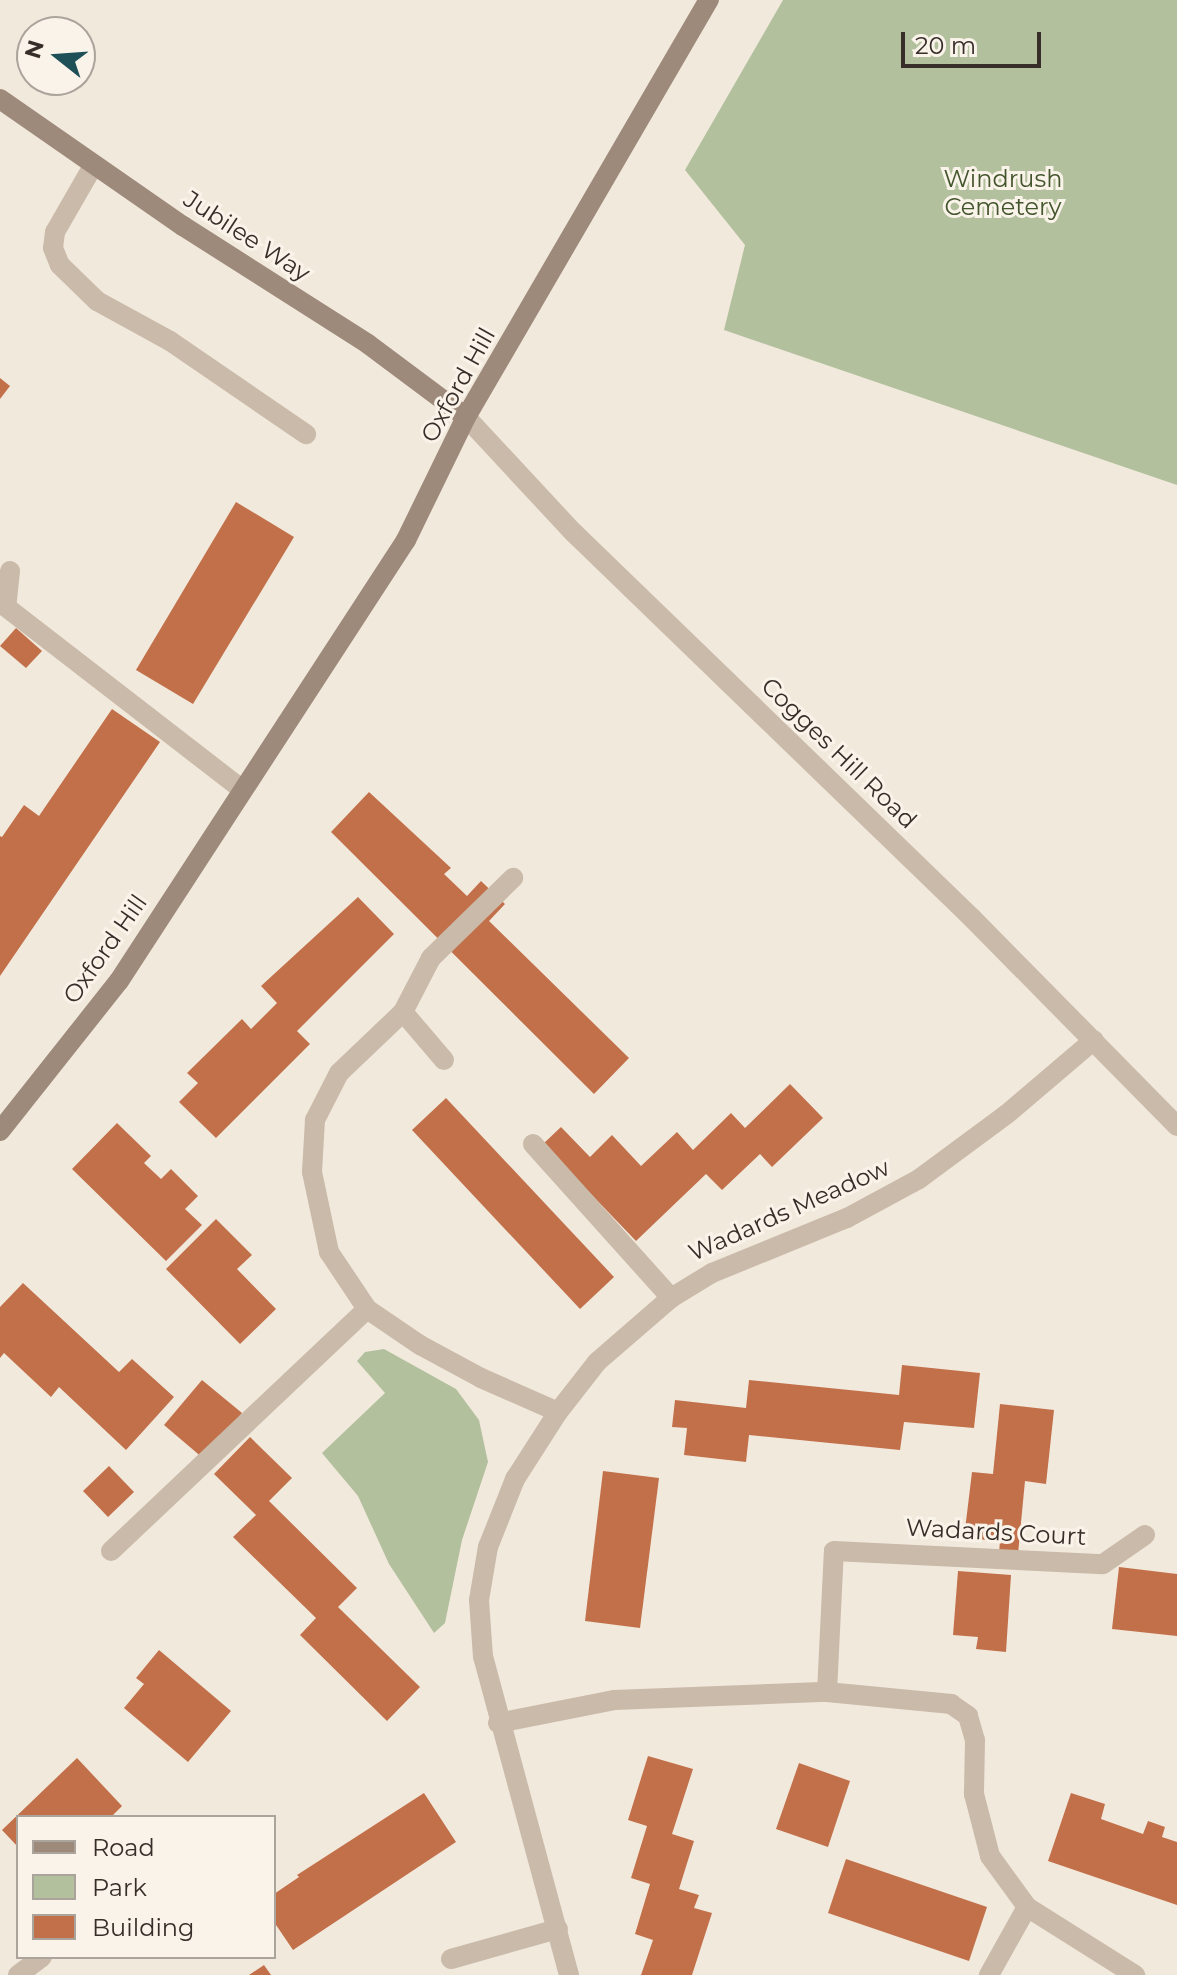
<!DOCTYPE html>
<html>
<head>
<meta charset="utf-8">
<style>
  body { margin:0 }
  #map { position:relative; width:1177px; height:1975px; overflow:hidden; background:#f2e9dd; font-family:Montserrat,sans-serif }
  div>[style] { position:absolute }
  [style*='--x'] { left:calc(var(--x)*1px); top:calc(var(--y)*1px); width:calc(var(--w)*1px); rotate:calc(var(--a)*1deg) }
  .green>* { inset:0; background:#b2c09d }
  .building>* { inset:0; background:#c2704a }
  .lane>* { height:20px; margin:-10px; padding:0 10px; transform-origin:10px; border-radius:10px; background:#cabaa9 }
  .street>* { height:20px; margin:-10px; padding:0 10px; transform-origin:10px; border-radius:10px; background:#cabaa9 }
  .secondary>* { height:20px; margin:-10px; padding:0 10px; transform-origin:10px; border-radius:10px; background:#9d8a7b }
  span { translate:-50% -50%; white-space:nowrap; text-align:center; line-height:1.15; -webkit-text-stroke:6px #f9f3e9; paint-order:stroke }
  .park-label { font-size:24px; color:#43552d }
  .street-label { font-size:24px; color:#372e29 }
  .legend { position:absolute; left:16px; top:1815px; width:260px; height:144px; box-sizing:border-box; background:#f9f3e9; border:2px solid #aba49c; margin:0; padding:10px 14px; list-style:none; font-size:24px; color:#372e29 }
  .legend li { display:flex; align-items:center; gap:16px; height:40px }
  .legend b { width:40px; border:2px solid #aba49c }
  .north { position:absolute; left:16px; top:16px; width:80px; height:80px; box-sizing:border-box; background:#f9f3e9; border:2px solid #aba49c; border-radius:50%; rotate:287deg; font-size:22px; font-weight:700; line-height:32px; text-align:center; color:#372e29 }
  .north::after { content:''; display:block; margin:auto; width:28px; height:36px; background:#1f4f57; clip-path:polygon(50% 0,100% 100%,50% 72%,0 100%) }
  .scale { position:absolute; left:901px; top:32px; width:140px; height:36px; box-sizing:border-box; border:4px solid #372e29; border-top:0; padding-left:10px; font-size:24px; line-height:28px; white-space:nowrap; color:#372e29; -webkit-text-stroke:6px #f9f3e9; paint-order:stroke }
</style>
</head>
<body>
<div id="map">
  <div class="green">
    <i style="clip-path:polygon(783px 0,1177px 0,1177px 485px,724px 330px,745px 245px,685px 170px)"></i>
    <i style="clip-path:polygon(384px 1349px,456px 1389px,479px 1420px,488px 1462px,462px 1540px,445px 1623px,434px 1633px,389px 1564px,358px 1496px,322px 1453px,385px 1393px,357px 1361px,365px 1352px)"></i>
  </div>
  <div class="building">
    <i style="clip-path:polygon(0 378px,10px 386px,0 399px)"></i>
    <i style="clip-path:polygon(236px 502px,294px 537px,193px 704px,136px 670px)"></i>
    <i style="clip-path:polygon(16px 628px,42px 651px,26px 668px,0 646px)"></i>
    <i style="clip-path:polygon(112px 709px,160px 742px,0 976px,0 836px,2px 837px,24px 805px,39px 816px)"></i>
    <i style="clip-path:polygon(369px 792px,451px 868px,444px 874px,467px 896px,481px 881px,505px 904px,489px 921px,629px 1058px,594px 1094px,331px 832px)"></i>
    <i style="clip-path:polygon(358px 897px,394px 934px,297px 1031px,310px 1044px,216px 1138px,179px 1102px,198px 1083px,187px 1073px,242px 1019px,251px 1029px,277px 1003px,261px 986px)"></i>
    <i style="clip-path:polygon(790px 1084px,823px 1118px,772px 1167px,760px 1154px,722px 1190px,706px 1174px,636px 1241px,543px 1144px,561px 1127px,590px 1157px,612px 1135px,641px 1166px,677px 1132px,693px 1150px,731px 1113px,745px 1128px)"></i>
    <i style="clip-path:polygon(446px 1098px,614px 1277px,580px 1309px,412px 1130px)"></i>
    <i style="clip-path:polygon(117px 1123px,151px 1156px,144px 1163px,161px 1179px,171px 1169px,198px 1196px,185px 1209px,202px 1225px,166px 1261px,72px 1169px)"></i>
    <i style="clip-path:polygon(216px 1219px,252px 1255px,237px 1269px,276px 1309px,240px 1344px,166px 1269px)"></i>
    <i style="clip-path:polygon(23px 1283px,119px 1372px,132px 1359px,174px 1397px,126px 1450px,59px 1387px,51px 1397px,4px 1353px,0 1358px,0 1307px)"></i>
    <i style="clip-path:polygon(902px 1365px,980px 1373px,974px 1428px,904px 1422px,900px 1450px,749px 1435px,746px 1462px,684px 1455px,687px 1428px,672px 1427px,675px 1400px,746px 1408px,749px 1380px,899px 1395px)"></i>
    <i style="clip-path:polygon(202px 1380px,242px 1413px,204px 1459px,164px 1425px)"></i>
    <i style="clip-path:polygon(1000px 1404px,1054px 1410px,1046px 1484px,1025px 1481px,1018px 1554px,999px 1553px,1000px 1541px,964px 1538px,972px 1472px,993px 1474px)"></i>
    <i style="clip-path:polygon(250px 1437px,292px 1478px,269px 1501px,357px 1588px,338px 1607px,420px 1687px,387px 1721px,300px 1635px,316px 1618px,233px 1537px,256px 1515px,214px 1474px)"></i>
    <i style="clip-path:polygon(109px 1466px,134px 1492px,108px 1517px,83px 1491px)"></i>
    <i style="clip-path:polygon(603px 1471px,659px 1478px,640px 1628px,585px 1621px)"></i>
    <i style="clip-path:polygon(1119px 1567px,1177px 1574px,1177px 1636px,1112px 1629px)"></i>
    <i style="clip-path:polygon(958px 1571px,1011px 1575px,1006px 1652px,976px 1649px,978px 1637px,953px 1635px)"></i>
    <i style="clip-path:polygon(159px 1650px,231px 1711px,188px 1762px,124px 1708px,144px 1684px,136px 1678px)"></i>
    <i style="clip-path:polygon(648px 1756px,693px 1769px,672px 1834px,694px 1841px,679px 1889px,699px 1895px,694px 1908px,712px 1913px,692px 1975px,641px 1975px,653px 1940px,635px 1934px,650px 1884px,631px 1878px,647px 1826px,628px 1820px)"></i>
    <i style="clip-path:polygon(77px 1758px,122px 1806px,111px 1817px,18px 1817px,18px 1847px,2px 1830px)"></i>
    <i style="clip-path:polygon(799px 1763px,850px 1781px,828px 1847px,776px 1829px)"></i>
    <i style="clip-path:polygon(424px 1793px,456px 1842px,293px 1950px,274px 1922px,274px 1894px,299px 1877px,297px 1875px)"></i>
    <i style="clip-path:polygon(1071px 1793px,1105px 1804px,1101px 1819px,1143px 1834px,1148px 1821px,1165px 1827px,1162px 1837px,1177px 1842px,1177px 1905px,1048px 1861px)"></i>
    <i style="clip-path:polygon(846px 1859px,987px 1907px,969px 1961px,828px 1913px)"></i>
    <i style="clip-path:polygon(264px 1965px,271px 1975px,249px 1975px)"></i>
  </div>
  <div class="lane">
    <i style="--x:93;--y:166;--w:76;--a:119.9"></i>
    <i style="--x:55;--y:232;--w:16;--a:97"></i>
    <i style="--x:53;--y:248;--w:18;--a:68"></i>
    <i style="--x:60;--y:265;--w:52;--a:44.2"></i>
    <i style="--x:97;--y:301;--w:83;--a:28.7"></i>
    <i style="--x:170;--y:341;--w:165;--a:34.4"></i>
    <i style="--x:431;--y:958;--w:115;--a:-44.3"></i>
    <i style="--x:533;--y:1144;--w:207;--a:48.1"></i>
    <i style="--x:111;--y:1551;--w:352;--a:-43.4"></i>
    <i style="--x:834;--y:1551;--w:269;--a:2.8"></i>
    <i style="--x:1103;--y:1564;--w:51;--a:-34.6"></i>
  </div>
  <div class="street">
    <i style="--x:466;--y:417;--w:157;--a:47.1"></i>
    <i style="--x:573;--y:532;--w:555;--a:44.05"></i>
    <i style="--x:972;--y:918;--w:292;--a:45.4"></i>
    <i style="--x:10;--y:571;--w:36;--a:96"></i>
    <i style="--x:6;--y:607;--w:299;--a:37.7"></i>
    <i style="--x:431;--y:958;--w:61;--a:117.4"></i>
    <i style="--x:403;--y:1012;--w:88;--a:136.4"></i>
    <i style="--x:339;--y:1073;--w:53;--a:117.1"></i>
    <i style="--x:315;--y:1120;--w:52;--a:93.3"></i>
    <i style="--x:312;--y:1172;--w:82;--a:78"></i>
    <i style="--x:329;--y:1252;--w:69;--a:56.3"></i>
    <i style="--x:367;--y:1309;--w:64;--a:34.2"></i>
    <i style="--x:420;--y:1345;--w:69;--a:28.4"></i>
    <i style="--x:481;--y:1378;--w:84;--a:23.8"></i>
    <i style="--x:403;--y:1012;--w:63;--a:49.5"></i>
    <i style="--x:827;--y:1692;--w:141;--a:-87.2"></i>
    <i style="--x:498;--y:1723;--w:118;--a:-11.2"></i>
    <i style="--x:614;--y:1700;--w:213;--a:-2.2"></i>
    <i style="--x:827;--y:1692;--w:125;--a:5.5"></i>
    <i style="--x:951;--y:1704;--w:21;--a:35"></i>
    <i style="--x:968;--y:1716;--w:25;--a:74"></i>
    <i style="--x:975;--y:1740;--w:54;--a:91.1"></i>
    <i style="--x:974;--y:1794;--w:64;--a:75.5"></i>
    <i style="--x:990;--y:1856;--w:63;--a:54"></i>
    <i style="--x:1027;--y:1907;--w:78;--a:119.2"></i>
    <i style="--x:1027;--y:1907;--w:128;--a:32.2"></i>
    <i style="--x:451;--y:1959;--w:111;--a:-15.7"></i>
    <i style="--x:18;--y:1975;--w:30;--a:-37"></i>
    <i style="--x:569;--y:1975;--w:329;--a:-105.1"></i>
    <i style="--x:483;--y:1657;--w:57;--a:-94"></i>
    <i style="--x:479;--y:1600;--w:54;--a:-80.4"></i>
    <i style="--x:488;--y:1547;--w:73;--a:-68.3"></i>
    <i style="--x:515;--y:1479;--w:80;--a:-57.3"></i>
    <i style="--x:558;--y:1412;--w:63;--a:-52"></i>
    <i style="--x:597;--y:1362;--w:98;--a:-40.9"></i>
    <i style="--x:671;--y:1298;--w:48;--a:-31.4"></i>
    <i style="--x:712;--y:1273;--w:146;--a:-22.2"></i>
    <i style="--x:847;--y:1218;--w:82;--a:-28.4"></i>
    <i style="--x:919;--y:1179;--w:109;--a:-36.5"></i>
    <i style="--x:1007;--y:1114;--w:114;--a:-40.4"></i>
  </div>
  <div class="secondary">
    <i style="--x:0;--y:99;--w:223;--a:34.8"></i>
    <i style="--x:183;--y:226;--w:219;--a:32.5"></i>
    <i style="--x:368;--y:344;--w:122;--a:36.7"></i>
    <i style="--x:0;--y:1131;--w:191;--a:-51.6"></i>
    <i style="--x:119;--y:981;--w:526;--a:-56.94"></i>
    <i style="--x:406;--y:540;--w:137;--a:-64"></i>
    <i style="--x:466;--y:417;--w:483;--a:-59.8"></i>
  </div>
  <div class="park-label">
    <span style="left:1003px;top:193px">Windrush<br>Cemetery</span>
  </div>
  <div class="street-label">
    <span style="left:247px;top:236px;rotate:33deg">Jubilee Way</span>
    <span style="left:458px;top:385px;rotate:-61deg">Oxford Hill</span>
    <span style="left:839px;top:753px;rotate:44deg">Cogges Hill Road</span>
    <span style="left:105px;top:949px;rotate:-55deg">Oxford Hill</span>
    <span style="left:789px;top:1210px;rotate:-24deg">Wadards Meadow</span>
    <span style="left:996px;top:1532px;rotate:3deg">Wadards Court</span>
  </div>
  <ul class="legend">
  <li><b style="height:10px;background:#9d8a7b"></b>Road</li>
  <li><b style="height:22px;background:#b2c09d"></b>Park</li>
  <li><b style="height:22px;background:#c2704a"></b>Building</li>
  </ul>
  <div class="north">N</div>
  <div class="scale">20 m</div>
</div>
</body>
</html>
